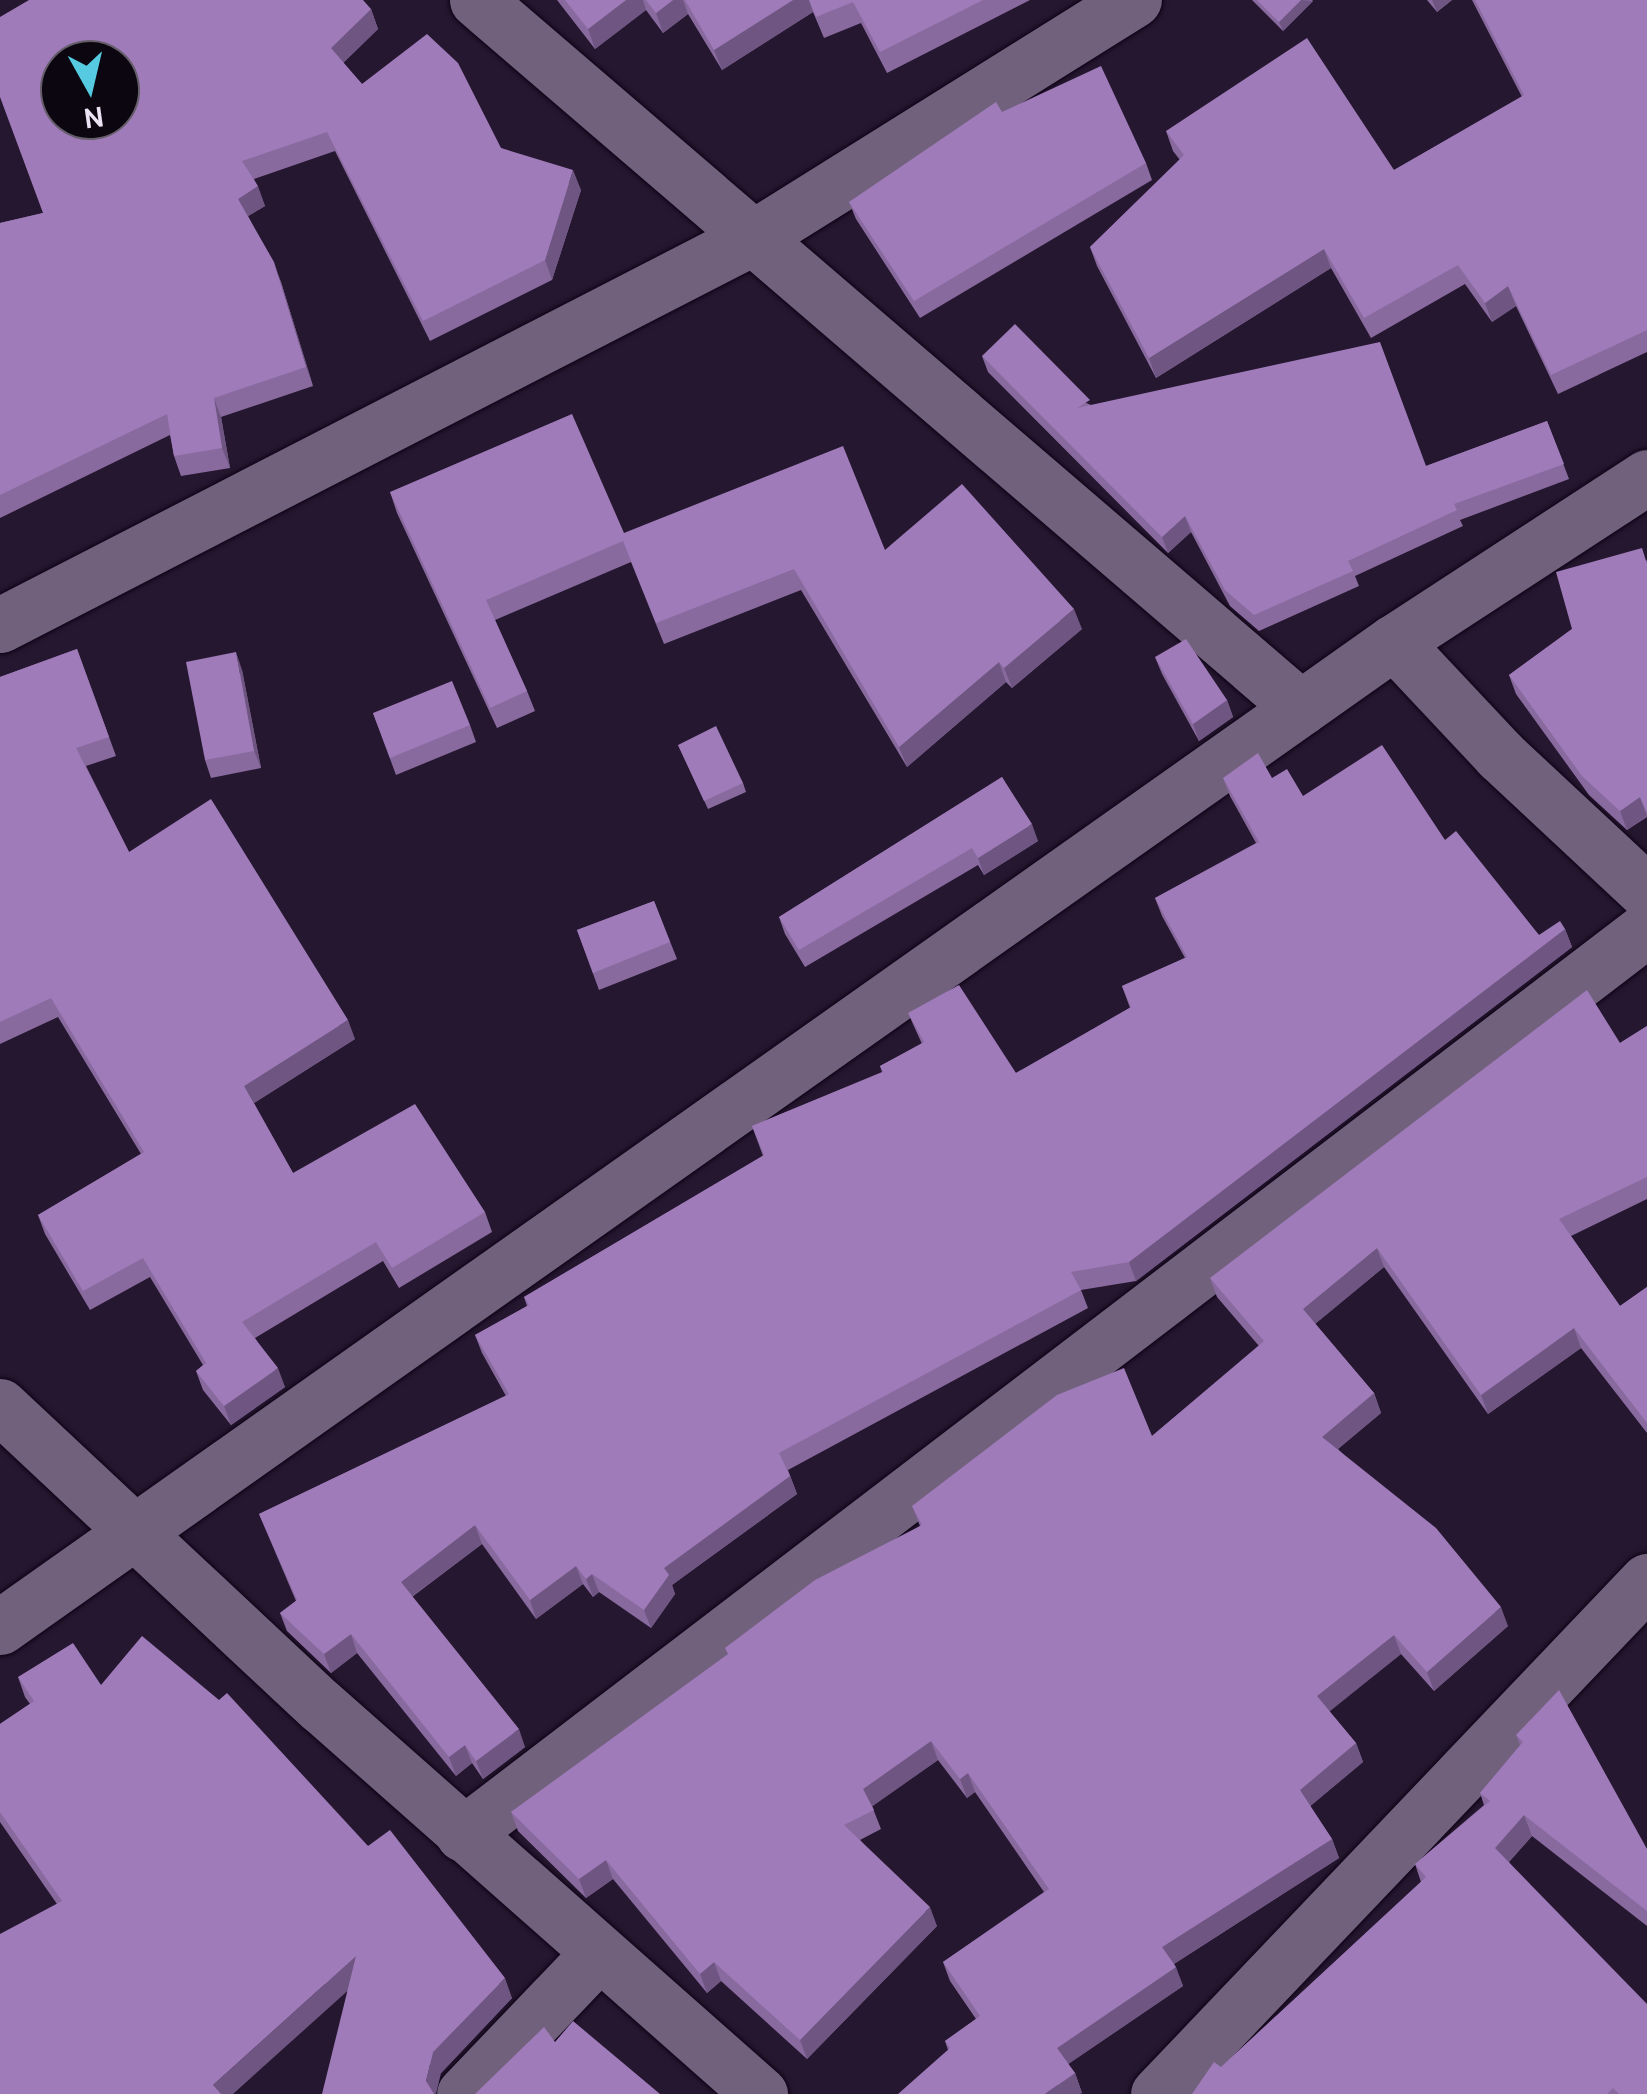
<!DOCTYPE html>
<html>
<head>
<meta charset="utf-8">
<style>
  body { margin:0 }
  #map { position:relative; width:1647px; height:2094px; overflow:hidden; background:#25172f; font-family:Cabin,sans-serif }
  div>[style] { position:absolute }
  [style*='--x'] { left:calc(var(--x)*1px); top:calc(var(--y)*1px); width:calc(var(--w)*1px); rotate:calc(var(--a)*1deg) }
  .roads { filter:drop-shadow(0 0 2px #0e0316) drop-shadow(0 0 2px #0e0316) }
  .street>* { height:55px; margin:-27.5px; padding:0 27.5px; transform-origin:27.5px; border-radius:27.5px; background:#71617d }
  .wall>* { inset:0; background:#896a9f }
  .shaded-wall>* { inset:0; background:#6f5682 }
  .building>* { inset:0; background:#9f7bb9 }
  span { translate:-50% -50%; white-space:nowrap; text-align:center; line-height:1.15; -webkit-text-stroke:10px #0b060f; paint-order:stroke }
  .north { position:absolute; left:40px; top:40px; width:100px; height:100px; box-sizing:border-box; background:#0b060f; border:2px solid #655e6a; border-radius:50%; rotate:172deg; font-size:28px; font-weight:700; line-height:40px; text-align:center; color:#ebe2f3 }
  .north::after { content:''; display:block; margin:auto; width:35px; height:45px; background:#55cae0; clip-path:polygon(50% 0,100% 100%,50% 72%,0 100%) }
</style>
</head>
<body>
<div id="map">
  <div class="roads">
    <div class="street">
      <i style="--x:477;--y:0;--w:1086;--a:40.67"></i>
      <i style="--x:0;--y:625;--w:848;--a:-27.23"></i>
      <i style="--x:754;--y:237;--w:448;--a:-32"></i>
      <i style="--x:1394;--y:642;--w:155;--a:46.8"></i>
      <i style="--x:1500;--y:755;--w:201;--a:43"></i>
      <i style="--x:0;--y:1406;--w:439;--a:43.1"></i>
      <i style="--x:321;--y:1706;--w:586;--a:41.47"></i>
      <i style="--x:0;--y:1627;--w:1707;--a:-35.25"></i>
      <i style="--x:1394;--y:642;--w:302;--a:-33.1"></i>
      <i style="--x:463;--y:1834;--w:1490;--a:-37.39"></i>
      <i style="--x:464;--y:2094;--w:192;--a:-46.3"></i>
      <i style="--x:1158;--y:2094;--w:709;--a:-46.37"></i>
    </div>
  </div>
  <div class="wall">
    <i style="clip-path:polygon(557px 0,1030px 0,887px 73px,861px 23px,824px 38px,813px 12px,722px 70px,688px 14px,663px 33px,646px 10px,595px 49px)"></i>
    <i style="clip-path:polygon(1252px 0,1312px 0,1313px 1px,1283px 31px)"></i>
    <i style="clip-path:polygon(1427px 0,1452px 0,1437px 12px)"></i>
    <i style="clip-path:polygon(1472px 0,1647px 0,1647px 352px,1558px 394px,1516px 306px,1492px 322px,1465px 284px,1371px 338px,1331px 268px,1156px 378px,1097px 266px,1090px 247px,1180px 160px,1173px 151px,1166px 131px,1394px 170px,1522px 97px)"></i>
    <i style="clip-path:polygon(371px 9px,378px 29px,343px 63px,362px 84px,501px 148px,581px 190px,552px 280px,430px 341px,335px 151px,254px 179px,265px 206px,248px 216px,281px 282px,313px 386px,221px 417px,230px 468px,181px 476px,174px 456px,170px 435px,0 518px,0 223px,43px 213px)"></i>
    <i style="clip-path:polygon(1002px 112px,1146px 163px,1152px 180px,920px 318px,856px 219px,849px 202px)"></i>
    <i style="clip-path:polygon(982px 356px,1091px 405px,1426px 466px,1547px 421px,1569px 479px,1460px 520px,1463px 526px,1355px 576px,1359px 586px,1259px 631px,1230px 606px,1191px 532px,1168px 553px,988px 372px)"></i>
    <i style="clip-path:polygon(390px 492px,624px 533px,885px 550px,1082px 629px,1012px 688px,1006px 682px,907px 767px,801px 590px,664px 644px,631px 562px,495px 620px,527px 691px,535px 711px,497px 728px,397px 513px)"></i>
    <i style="clip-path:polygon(1647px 560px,1647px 817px,1627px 830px,1589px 795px,1516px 694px,1509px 675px,1572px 629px)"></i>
    <i style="clip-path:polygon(77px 649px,116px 756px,86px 766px,129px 852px,355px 1039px,254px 1103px,293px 1173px,485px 1212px,492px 1232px,399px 1288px,383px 1261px,255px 1338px,285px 1387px,231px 1425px,203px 1390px,196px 1371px,203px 1365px,150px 1277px,90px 1310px,45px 1234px,38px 1215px,141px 1154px,58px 1017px,0 1044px,0 677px)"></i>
    <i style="clip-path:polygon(1155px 657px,1227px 700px,1233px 717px,1199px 741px,1162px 674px)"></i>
    <i style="clip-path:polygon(242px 670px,261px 768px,211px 778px,205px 760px)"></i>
    <i style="clip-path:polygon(373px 713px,470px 725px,476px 742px,396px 775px)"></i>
    <i style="clip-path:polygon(678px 745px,743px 783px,746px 792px,708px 809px)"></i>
    <i style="clip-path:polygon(1002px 777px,1038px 841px,984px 875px,978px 865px,805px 967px,785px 934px,779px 917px)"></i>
    <i style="clip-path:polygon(1223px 778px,1272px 778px,1303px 796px,1445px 840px,1539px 935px,1565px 929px,1572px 947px,1136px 1281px,1081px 1290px,1088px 1308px,788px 1470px,797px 1494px,672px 1585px,675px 1594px,651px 1628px,599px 1592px,593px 1597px,583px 1584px,536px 1619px,482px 1544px,412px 1597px,525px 1747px,483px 1779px,472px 1763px,456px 1776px,357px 1653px,331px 1673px,287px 1631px,280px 1613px,296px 1601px,259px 1514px,506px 1396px,482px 1353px,475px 1335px,527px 1306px,524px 1297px,763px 1156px,752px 1126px,882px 1072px,880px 1066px,922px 1044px,908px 1013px,1016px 1073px,1130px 1008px,1122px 986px,1185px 958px,1162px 916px,1155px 898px,1256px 843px,1230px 796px)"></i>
    <i style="clip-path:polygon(654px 901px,677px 959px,599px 990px,577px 930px)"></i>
    <i style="clip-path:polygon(1647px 1026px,1647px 1199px,1571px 1236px,1620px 1306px,1647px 1287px,1647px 1433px,1581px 1348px,1488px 1414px,1384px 1267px,1315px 1324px,1374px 1393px,1381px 1413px,1338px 1449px,1508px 1626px,1434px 1691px,1401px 1654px,1329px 1711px,1356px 1743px,1363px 1762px,1310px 1806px,1332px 1839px,1339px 1858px,1174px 1964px,1183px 1986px,1068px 2064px,1075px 2073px,1082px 2093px,948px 2050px,945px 2041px,976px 2019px,950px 1981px,943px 1962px,1044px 1892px,975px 1792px,967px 1798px,938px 1760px,872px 1806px,881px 1829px,860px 1840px,937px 1926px,807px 2059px,721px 1981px,707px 1993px,613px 1879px,586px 1898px,518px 1831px,511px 1812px,920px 1526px,912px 1506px,1152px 1436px,1259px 1346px,1217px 1297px,1210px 1278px,1620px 1043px)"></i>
    <i style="clip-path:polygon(18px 1677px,101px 1685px,368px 1846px,512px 1998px,441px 2073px,347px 1991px,57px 1904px,0 1822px,0 1724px,30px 1704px,25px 1697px)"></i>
    <i style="clip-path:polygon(1516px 1735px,1647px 1849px,1647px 1926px,1532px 1836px,1509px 1862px,1647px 2094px,1192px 2094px,1421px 1882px,1415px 1864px,1484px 1805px,1480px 1793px,1520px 1745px)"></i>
  </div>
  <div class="shaded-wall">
    <i style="clip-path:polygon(626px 0,643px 0,646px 10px,595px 49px,588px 29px)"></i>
    <i style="clip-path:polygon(673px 0,683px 0,688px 14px,663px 33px,656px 13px)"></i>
    <i style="clip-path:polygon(793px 0,809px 0,813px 12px,722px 70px,714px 50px)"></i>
    <i style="clip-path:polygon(1301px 0,1313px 1px,1283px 31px,1279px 22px)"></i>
    <i style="clip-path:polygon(1432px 0,1452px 0,1437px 12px)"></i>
    <i style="clip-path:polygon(371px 9px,378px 29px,338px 68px,331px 48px)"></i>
    <i style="clip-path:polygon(573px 170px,581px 190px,552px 280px,545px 260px)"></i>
    <i style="clip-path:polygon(258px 186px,265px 206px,245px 218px,238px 199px)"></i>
    <i style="clip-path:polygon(1324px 249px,1331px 268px,1156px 378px,1149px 358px)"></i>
    <i style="clip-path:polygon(274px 262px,281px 282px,313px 386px,306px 367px)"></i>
    <i style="clip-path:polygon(1508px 286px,1516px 306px,1492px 322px,1485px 303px)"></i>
    <i style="clip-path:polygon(214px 398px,221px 417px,230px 468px,222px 448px)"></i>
    <i style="clip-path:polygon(1185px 516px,1191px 532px,1168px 553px,1162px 537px)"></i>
    <i style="clip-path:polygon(1074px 609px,1082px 629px,1012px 688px,1004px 668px)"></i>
    <i style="clip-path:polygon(236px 652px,242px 670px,261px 768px,254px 751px)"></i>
    <i style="clip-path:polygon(999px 662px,1006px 682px,907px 767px,899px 747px)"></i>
    <i style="clip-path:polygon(1227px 700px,1233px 717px,1199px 741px,1193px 724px)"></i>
    <i style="clip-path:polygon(1640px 797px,1647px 816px,1627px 830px,1620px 811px)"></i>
    <i style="clip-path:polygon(1032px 824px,1038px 841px,984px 875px,978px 858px)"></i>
    <i style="clip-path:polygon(1565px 929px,1572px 947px,1136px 1281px,1129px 1262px)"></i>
    <i style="clip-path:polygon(348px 1020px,355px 1039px,251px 1105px,244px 1086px)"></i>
    <i style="clip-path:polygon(1377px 1248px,1384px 1267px,1310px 1328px,1303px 1309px)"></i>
    <i style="clip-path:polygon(1574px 1328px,1581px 1348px,1488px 1414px,1481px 1395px)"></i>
    <i style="clip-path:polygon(278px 1368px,285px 1387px,231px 1425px,224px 1406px)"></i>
    <i style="clip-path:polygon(1374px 1393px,1381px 1413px,1329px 1456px,1322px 1437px)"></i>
    <i style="clip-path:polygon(790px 1476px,797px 1494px,672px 1585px,675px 1594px,651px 1628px,644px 1610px,664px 1568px)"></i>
    <i style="clip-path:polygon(475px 1525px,482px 1544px,407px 1600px,401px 1582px)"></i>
    <i style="clip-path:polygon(576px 1566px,583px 1584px,536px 1619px,530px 1600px)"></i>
    <i style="clip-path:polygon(592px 1574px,599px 1592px,593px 1597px,586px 1579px)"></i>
    <i style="clip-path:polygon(1501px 1607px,1508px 1626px,1434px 1691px,1427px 1672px)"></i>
    <i style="clip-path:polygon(351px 1634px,357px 1653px,331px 1673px,324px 1654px)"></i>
    <i style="clip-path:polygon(1394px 1635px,1401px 1654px,1324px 1716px,1317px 1696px)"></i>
    <i style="clip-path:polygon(519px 1729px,525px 1747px,483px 1779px,476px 1761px)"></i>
    <i style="clip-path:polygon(931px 1741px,938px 1760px,870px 1808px,863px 1789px)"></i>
    <i style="clip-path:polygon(1356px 1743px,1363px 1762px,1307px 1809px,1300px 1790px)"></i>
    <i style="clip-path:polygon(465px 1745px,472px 1763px,456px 1776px,449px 1757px)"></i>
    <i style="clip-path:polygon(968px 1773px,975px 1792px,967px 1798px,960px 1779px)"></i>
    <i style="clip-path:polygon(1524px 1815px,1532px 1836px,1503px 1868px,1495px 1848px)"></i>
    <i style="clip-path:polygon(1332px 1839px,1339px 1858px,1169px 1967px,1162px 1947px)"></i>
    <i style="clip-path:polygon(606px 1860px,613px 1879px,586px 1898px,579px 1879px)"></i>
    <i style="clip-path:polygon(930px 1907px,937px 1926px,807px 2059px,800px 2040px)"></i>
    <i style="clip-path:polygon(356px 1956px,363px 1977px,233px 2094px,216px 2094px,213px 2085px)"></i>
    <i style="clip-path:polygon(714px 1962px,721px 1981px,707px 1993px,700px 1974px)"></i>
    <i style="clip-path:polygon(1176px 1967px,1183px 1986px,1064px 2067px,1057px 2048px)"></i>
    <i style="clip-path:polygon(505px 1978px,512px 1998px,441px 2073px,436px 2094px,431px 2094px,426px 2081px,433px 2052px)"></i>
    <i style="clip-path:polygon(1075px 2073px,1082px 2093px,1080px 2094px,1045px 2094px)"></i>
  </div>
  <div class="building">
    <i style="clip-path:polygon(evenodd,29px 0,363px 0,371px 9px,331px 48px,362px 84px,427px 34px,458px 63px,501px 148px,573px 170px,545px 260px,423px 321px,327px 132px,242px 161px,258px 186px,238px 199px,274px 262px,306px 367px,214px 398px,222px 448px,174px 456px,167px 414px,0 495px,0 223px,43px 213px,0 97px,0 17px,29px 0,60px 60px,120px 60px,120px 120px,60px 120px,60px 60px)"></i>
    <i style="clip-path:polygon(565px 0,626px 0,588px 29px)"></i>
    <i style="clip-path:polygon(646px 0,673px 0,656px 13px)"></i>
    <i style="clip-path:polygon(685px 0,793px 0,714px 50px)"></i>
    <i style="clip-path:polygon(809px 0,983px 0,880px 52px,853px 2px,816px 17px)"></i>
    <i style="clip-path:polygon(1257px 0,1301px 0,1279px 22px)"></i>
    <i style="clip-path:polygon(1475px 0,1647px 0,1647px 330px,1551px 375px,1508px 286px,1485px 303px,1458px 265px,1364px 318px,1324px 249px,1149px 358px,1090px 247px,1184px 155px,1166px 131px,1307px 38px,1394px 170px,1524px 95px)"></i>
    <i style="clip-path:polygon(1101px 66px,1146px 163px,914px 301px,849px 202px,996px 102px,1002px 112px)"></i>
    <i style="clip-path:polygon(1015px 324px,1090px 400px,1077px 408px,1380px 342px,1426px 466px,1547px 421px,1564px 464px,1454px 504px,1457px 510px,1348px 561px,1353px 571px,1254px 615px,1225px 590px,1185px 516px,1162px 537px,982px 356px)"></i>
    <i style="clip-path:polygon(572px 414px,624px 533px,843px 446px,885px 550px,962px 484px,1074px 609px,1004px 668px,999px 662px,899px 747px,794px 569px,656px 623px,623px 541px,486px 600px,527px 691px,490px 708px,390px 492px)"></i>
    <i style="clip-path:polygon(1642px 548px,1647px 564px,1647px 813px,1640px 797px,1620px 811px,1582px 776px,1509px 675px,1572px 629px,1556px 572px)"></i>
    <i style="clip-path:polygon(1186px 639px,1227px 700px,1193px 724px,1155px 657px)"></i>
    <i style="clip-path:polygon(77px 649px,109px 737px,76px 748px,129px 852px,211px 799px,348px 1020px,244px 1086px,293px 1173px,415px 1104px,485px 1212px,392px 1268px,376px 1242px,242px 1322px,278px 1368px,224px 1406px,196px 1371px,206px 1363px,143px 1258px,83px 1291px,38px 1215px,144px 1152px,51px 998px,0 1022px,0 677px)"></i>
    <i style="clip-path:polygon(236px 652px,254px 751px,205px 760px,186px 662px)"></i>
    <i style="clip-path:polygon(452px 681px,470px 725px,390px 758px,373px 713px)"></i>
    <i style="clip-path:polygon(716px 726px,743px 783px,704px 801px,678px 745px)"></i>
    <i style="clip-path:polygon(1382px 745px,1445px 840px,1456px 831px,1539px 935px,1560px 921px,1565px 929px,1129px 1262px,1071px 1272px,1081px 1290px,779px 1453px,790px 1476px,664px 1568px,669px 1575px,644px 1610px,592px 1574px,586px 1579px,576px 1566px,530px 1600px,475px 1525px,401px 1582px,519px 1729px,476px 1761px,465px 1745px,449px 1757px,351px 1634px,324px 1654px,280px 1613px,297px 1600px,259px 1514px,509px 1394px,475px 1335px,529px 1305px,524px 1297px,764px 1155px,752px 1126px,883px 1072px,880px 1066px,924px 1042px,908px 1013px,959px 985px,1016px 1073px,1131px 1007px,1122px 986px,1187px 957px,1155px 898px,1259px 842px,1223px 778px,1258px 753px,1272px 778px,1287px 769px,1303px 796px)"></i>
    <i style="clip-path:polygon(1002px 777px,1032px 824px,978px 858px,972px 848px,799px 950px,779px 917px)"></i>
    <i style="clip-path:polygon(654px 901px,670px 942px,593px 973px,577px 930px)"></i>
    <i style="clip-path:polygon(1587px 990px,1620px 1043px,1647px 1026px,1647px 1177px,1559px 1219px,1620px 1306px,1647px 1287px,1647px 1423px,1574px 1328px,1481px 1395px,1377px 1248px,1303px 1309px,1374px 1393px,1322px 1437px,1436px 1528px,1501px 1607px,1427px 1672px,1394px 1635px,1317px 1696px,1356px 1743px,1300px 1790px,1332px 1839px,1162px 1947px,1176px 1967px,1057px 2048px,1075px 2073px,1045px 2094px,898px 2094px,950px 2048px,945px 2041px,980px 2016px,943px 1962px,1049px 1889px,968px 1773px,960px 1779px,931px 1741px,863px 1789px,874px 1810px,844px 1825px,930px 1907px,800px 2040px,714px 1962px,700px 1974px,606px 1860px,579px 1879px,511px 1812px,728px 1654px,725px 1648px,815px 1580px,922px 1525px,912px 1506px,1057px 1395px,1124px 1368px,1152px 1436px,1264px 1341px,1210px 1278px)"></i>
    <i style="clip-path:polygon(142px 1636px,219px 1700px,227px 1693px,368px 1846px,390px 1830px,505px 1978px,433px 2052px,426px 2081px,434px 2094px,322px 2094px,356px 1956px,213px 2085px,221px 2094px,0 2094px,0 1934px,62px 1901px,0 1812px,0 1724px,34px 1701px,18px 1677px,73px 1643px,101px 1685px)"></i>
    <i style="clip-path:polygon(1559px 1690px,1647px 1849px,1647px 1911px,1524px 1815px,1495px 1848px,1647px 2004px,1647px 2094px,1619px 2094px,1613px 2088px,1607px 2094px,1192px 2094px,1214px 2062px,1221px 2067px,1426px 1877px,1415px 1864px,1490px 1801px,1480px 1793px,1523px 1742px,1516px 1735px)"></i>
    <i style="clip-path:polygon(573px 2021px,660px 2094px,475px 2094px,544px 2027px,555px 2042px)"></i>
  </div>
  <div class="north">N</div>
</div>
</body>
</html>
